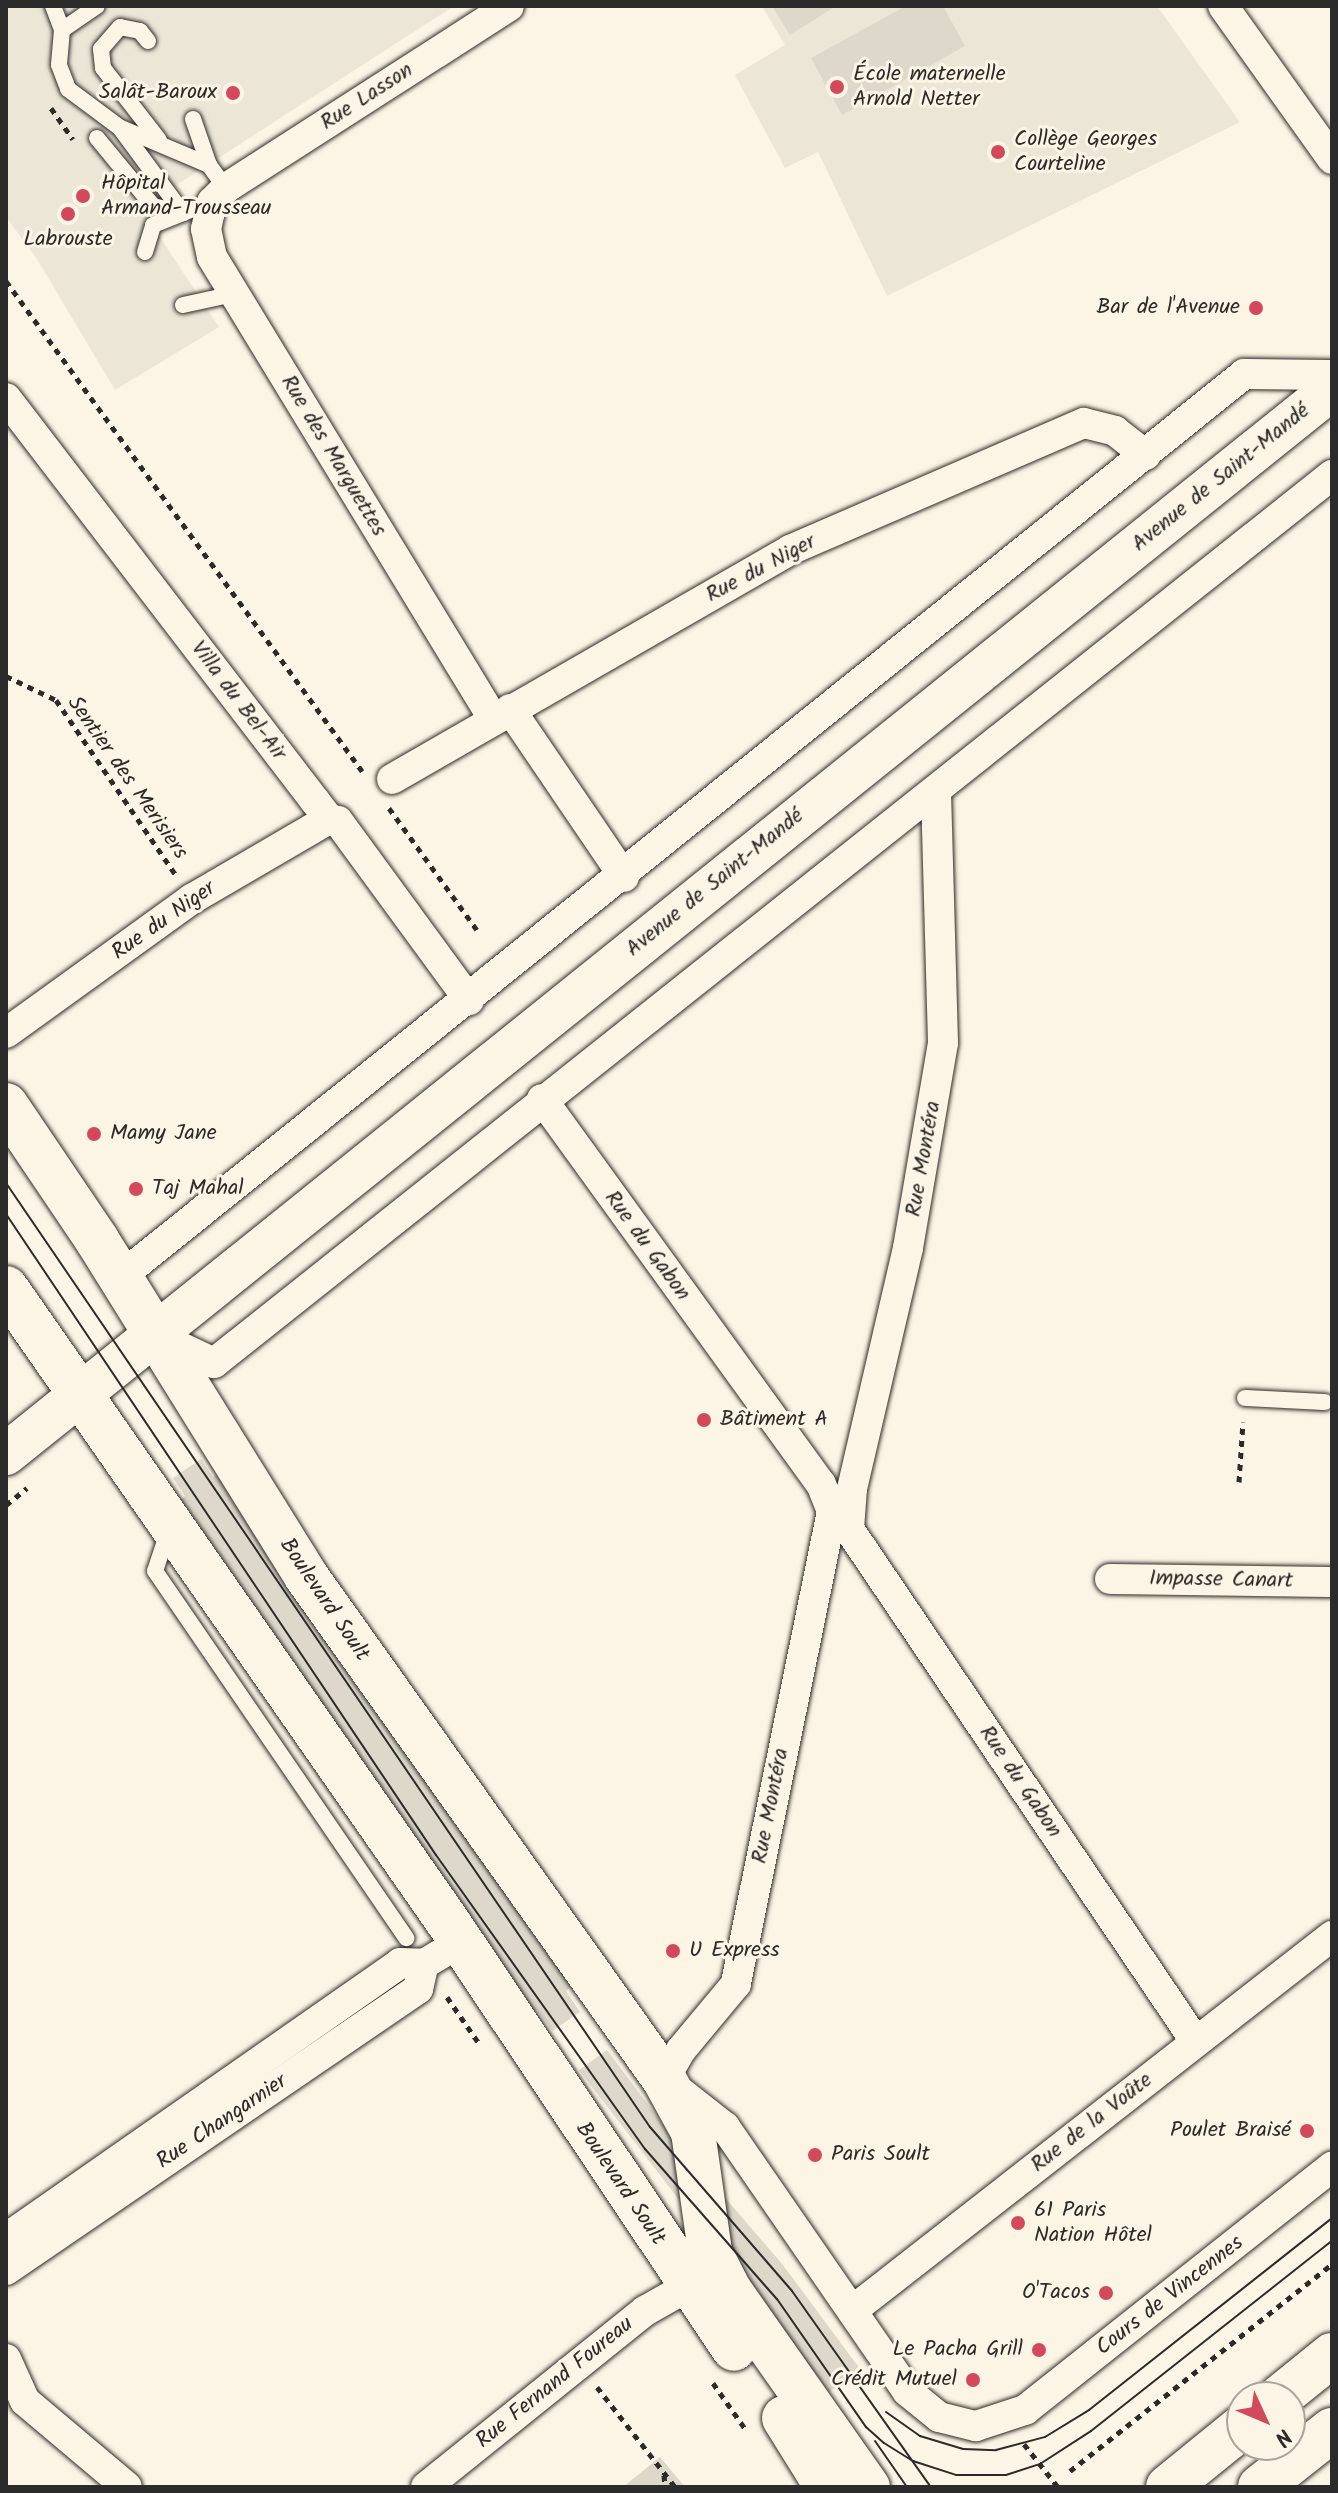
<!DOCTYPE html>
<html>
<head>
<meta charset="utf-8">
<style>
  body { margin:0 }
  #map { position:relative; width:1338px; height:2493px; overflow:hidden; background:#fcf5e5; font-family:Kalam,sans-serif }
  div>[style] { position:absolute }
  [style*='--x'] { left:calc(var(--x)*1px); top:calc(var(--y)*1px); width:calc(var(--w)*1px); rotate:calc(var(--a)*1deg) }
  .built>* { inset:0; background:#ece6d7 }
  .green>* { inset:0; background:#ded8ca }
  .path>* { height:5px; margin-top:-2.5px; transform-origin:0; background:repeating-linear-gradient(90deg,#2b2b2b 0 6px,transparent 0 12px) }
  .roads { filter:drop-shadow(0 0 2px #2b2b2b) drop-shadow(0 0 2px #2b2b2b) }
  .lane>* { height:16px; margin:-8px; padding:0 8px; transform-origin:8px; border-radius:8px; background:#fcf5e5 }
  .street>* { height:30px; margin:-15px; padding:0 15px; transform-origin:15px; border-radius:15px; background:#fcf5e5 }
  .secondary>* { height:42px; margin:-21px; padding:0 21px; transform-origin:21px; border-radius:21px; background:#fcf5e5 }
  .primary>* { height:44px; margin:-22px; padding:0 22px; transform-origin:22px; border-radius:22px; background:#fcf5e5 }
  .tram>* { height:2px; margin:-1px; padding:0 1px; transform-origin:1px; border-radius:1px; background:#2b2b2b }
  .dots>* { width:22px; height:22px; translate:-50% -50%; box-sizing:border-box; border:4px solid #fcf5e5; border-radius:50% }
  span { translate:-50% -50%; white-space:nowrap; text-align:center; line-height:1.15; -webkit-text-stroke:6px #fcf5e5; paint-order:stroke }
  .poi-label { font-size:22px; color:#2b2b2b }
  .left { translate:0 -50%; text-align:left }
  .right { translate:-100% -50%; text-align:right }
  .street-label { font-size:22px; color:#2b2b2b }
  .frame { position:absolute; inset:0; border:8px solid #2b2b2b; pointer-events:none }
  .north { position:absolute; left:1226px; top:2381px; width:80px; height:80px; box-sizing:border-box; background:#fcf5e5; border:2px solid #a8a49b; border-radius:50%; rotate:134deg; font-size:22px; font-weight:700; line-height:32px; text-align:center; color:#2b2b2b }
  .north::after { content:''; display:block; margin:auto; width:28px; height:36px; background:#d1495b; clip-path:polygon(50% 0,100% 100%,50% 72%,0 100%) }
</style>
</head>
<body>
<div id="map">
  <div class="built">
    <i style="clip-path:polygon(6px 6px,454px 6px,155px 199px,148px 219px,219px 327px,115px 390px,37px 259px,6px 217px)"></i>
    <i style="clip-path:polygon(762px 6px,1157px 6px,1240px 122px,887px 296px,818px 152px,785px 168px,735px 75px,785px 45px)"></i>
  </div>
  <div class="green">
    <i style="clip-path:polygon(772px 6px,836px 6px,790px 35px)"></i>
    <i style="clip-path:polygon(906px 6px,943px 6px,965px 46px,842px 115px,811px 58px)"></i>
    <i style="clip-path:polygon(201px 1459px,213px 1477px,220px 1472px,573px 1985px,566px 1991px,580px 2012px,552px 2031px,537px 2010px,528px 2016px,177px 1503px,185px 1496px,173px 1478px)"></i>
    <i style="clip-path:polygon(607px 2050px,673px 2138px,680px 2201px,579px 2070px)"></i>
    <i style="clip-path:polygon(715px 2186px,783px 2265px,860px 2369px,829px 2392px,726px 2254px)"></i>
    <i style="clip-path:polygon(660px 2457px,685px 2487px,623px 2487px)"></i>
  </div>
  <div class="path">
    <i style="--x:51;--y:108;--w:38;--a:55"></i>
    <i style="--x:6;--y:281;--w:606;--a:54"></i>
    <i style="--x:6;--y:676;--w:55;--a:25.6"></i>
    <i style="--x:56;--y:700;--w:211;--a:55.6"></i>
    <i style="--x:389;--y:808;--w:150;--a:54.2"></i>
    <i style="--x:1239;--y:1482;--w:60;--a:-86.2"></i>
    <i style="--x:6;--y:1505;--w:27;--a:-39"></i>
    <i style="--x:447;--y:1997;--w:55;--a:55.4"></i>
    <i style="--x:713;--y:2383;--w:57;--a:54.9"></i>
    <i style="--x:597;--y:2387;--w:127;--a:52"></i>
    <i style="--x:1024;--y:2444;--w:55;--a:51.7"></i>
    <i style="--x:1070;--y:2471;--w:334;--a:-38.3"></i>
    <i style="--x:664;--y:2475;--w:12;--a:85"></i>
  </div>
  <div class="roads">
    <div class="lane">
      <i style="--x:53;--y:6;--w:26;--a:69"></i>
      <i style="--x:62;--y:30;--w:35;--a:95"></i>
      <i style="--x:59;--y:65;--w:26;--a:69"></i>
      <i style="--x:68;--y:89;--w:64;--a:36.7"></i>
      <i style="--x:119;--y:127;--w:98;--a:22.9"></i>
      <i style="--x:209;--y:165;--w:29;--a:54"></i>
      <i style="--x:62;--y:30;--w:42;--a:-34.4"></i>
      <i style="--x:148;--y:41;--w:13;--a:-129"></i>
      <i style="--x:140;--y:31;--w:20;--a:-169"></i>
      <i style="--x:120;--y:27;--w:29;--a:131"></i>
      <i style="--x:101;--y:49;--w:19;--a:84"></i>
      <i style="--x:103;--y:68;--w:91;--a:52.1"></i>
      <i style="--x:193;--y:119;--w:49;--a:70.8"></i>
      <i style="--x:120;--y:128;--w:106;--a:53.5"></i>
      <i style="--x:97;--y:138;--w:88;--a:50.5"></i>
      <i style="--x:153;--y:206;--w:31;--a:13"></i>
      <i style="--x:145;--y:252;--w:28;--a:-73"></i>
      <i style="--x:153;--y:225;--w:65;--a:-21.8"></i>
      <i style="--x:183;--y:305;--w:52;--a:-12.2"></i>
      <i style="--x:1245;--y:1398;--w:80;--a:2.9"></i>
      <i style="--x:169;--y:1529;--w:44;--a:108.4"></i>
      <i style="--x:155;--y:1571;--w:445;--a:55.6"></i>
    </div>
    <div class="street">
      <i style="--x:1223;--y:6;--w:188;--a:54.5"></i>
      <i style="--x:6;--y:398;--w:508;--a:52.52"></i>
      <i style="--x:315;--y:801;--w:23;--a:52"></i>
      <i style="--x:329;--y:819;--w:9;--a:13"></i>
      <i style="--x:338;--y:821;--w:222;--a:53.8"></i>
      <i style="--x:510;--y:709;--w:203;--a:55.8"></i>
      <i style="--x:494;--y:720;--w:542;--a:-121.34"></i>
      <i style="--x:212;--y:257;--w:29;--a:-102"></i>
      <i style="--x:206;--y:229;--w:28;--a:-77"></i>
      <i style="--x:212;--y:202;--w:20;--a:-45"></i>
      <i style="--x:226;--y:188;--w:336;--a:-32.7"></i>
      <i style="--x:392;--y:779;--w:459;--a:-29.9"></i>
      <i style="--x:790;--y:550;--w:320;--a:-23.4"></i>
      <i style="--x:1084;--y:423;--w:32;--a:14"></i>
      <i style="--x:1115;--y:431;--w:39;--a:38"></i>
      <i style="--x:936;--y:792;--w:251;--a:88.4"></i>
      <i style="--x:943;--y:1043;--w:208;--a:99.7"></i>
      <i style="--x:908;--y:1248;--w:247;--a:103.1"></i>
      <i style="--x:852;--y:1489;--w:40;--a:94.3"></i>
      <i style="--x:849;--y:1529;--w:619;--a:55.93"></i>
      <i style="--x:6;--y:1033;--w:229;--a:-35.8"></i>
      <i style="--x:192;--y:899;--w:159;--a:-30.3"></i>
      <i style="--x:542;--y:1099;--w:475;--a:54.1"></i>
      <i style="--x:821;--y:1484;--w:29;--a:68"></i>
      <i style="--x:832;--y:1511;--w:483;--a:101.5"></i>
      <i style="--x:736;--y:1984;--w:86;--a:129.8"></i>
      <i style="--x:681;--y:2050;--w:34;--a:120"></i>
      <i style="--x:664;--y:2079;--w:78;--a:38.2"></i>
      <i style="--x:725;--y:2127;--w:321;--a:55.4"></i>
      <i style="--x:907;--y:2391;--w:41;--a:39.1"></i>
      <i style="--x:939;--y:2417;--w:38;--a:14"></i>
      <i style="--x:976;--y:2426;--w:52;--a:-18.1"></i>
      <i style="--x:1025;--y:2410;--w:392;--a:-38.4"></i>
      <i style="--x:119;--y:1278;--w:1443;--a:-38.78"></i>
      <i style="--x:1244;--y:374;--w:88;--a:0.7"></i>
      <i style="--x:157;--y:1336;--w:63;--a:25.3"></i>
      <i style="--x:214;--y:1363;--w:1428;--a:-38.46"></i>
      <i style="--x:1110;--y:1579;--w:222;--a:0.8"></i>
      <i style="--x:6;--y:2248;--w:18;--a:-61"></i>
      <i style="--x:15;--y:2232;--w:470;--a:-34.9"></i>
      <i style="--x:400;--y:1963;--w:24;--a:2"></i>
      <i style="--x:424;--y:1964;--w:43;--a:-30.7"></i>
      <i style="--x:6;--y:2270;--w:499;--a:-34.3"></i>
      <i style="--x:418;--y:1989;--w:26;--a:-77"></i>
      <i style="--x:853;--y:2310;--w:608;--a:-37.98"></i>
      <i style="--x:6;--y:2359;--w:46;--a:65.7"></i>
      <i style="--x:25;--y:2401;--w:133;--a:40.1"></i>
      <i style="--x:426;--y:2487;--w:281;--a:-38.8"></i>
      <i style="--x:645;--y:2311;--w:51;--a:-29.6"></i>
    </div>
    <div class="secondary">
      <i style="--x:6;--y:1454;--w:1701;--a:-38.77"></i>
    </div>
    <div class="primary">
      <i style="--x:6;--y:1105;--w:163;--a:56"></i>
      <i style="--x:97;--y:1240;--w:396;--a:58.1"></i>
      <i style="--x:306;--y:1576;--w:617;--a:54.56"></i>
      <i style="--x:664;--y:2079;--w:60;--a:61.3"></i>
      <i style="--x:693;--y:2132;--w:121;--a:81.9"></i>
      <i style="--x:710;--y:2252;--w:44;--a:62.9"></i>
      <i style="--x:730;--y:2291;--w:240;--a:54.9"></i>
      <i style="--x:6;--y:1288;--w:776;--a:55.12"></i>
      <i style="--x:450;--y:1925;--w:510;--a:56.19"></i>
      <i style="--x:1280;--y:2397;--w:67;--a:-38.9"></i>
      <i style="--x:784;--y:2418;--w:81;--a:58.1"></i>
      <i style="--x:1168;--y:2487;--w:95;--a:-39"></i>
      <i style="--x:1260;--y:2487;--w:92;--a:-38.4"></i>
    </div>
  </div>
  <div class="tram">
    <i style="--x:6;--y:1183;--w:1143;--a:55.7"></i>
    <i style="--x:650;--y:2127;--w:217;--a:49.1"></i>
    <i style="--x:792;--y:2291;--w:240;--a:54.7"></i>
    <i style="--x:6;--y:1214;--w:772;--a:56.15"></i>
    <i style="--x:436;--y:1855;--w:361;--a:54.6"></i>
    <i style="--x:645;--y:2149;--w:200;--a:48.7"></i>
    <i style="--x:777;--y:2299;--w:156;--a:55.2"></i>
    <i style="--x:866;--y:2427;--w:24;--a:42"></i>
    <i style="--x:884;--y:2443;--w:34;--a:32"></i>
    <i style="--x:913;--y:2461;--w:45;--a:18"></i>
    <i style="--x:956;--y:2475;--w:50;--a:0"></i>
    <i style="--x:1006;--y:2475;--w:36;--a:-18"></i>
    <i style="--x:1040;--y:2464;--w:61;--a:-32.9"></i>
    <i style="--x:1091;--y:2431;--w:307;--a:-38.3"></i>
    <i style="--x:886;--y:2412;--w:42;--a:35.2"></i>
    <i style="--x:920;--y:2436;--w:45;--a:16.8"></i>
    <i style="--x:963;--y:2449;--w:33;--a:2"></i>
    <i style="--x:996;--y:2450;--w:51;--a:-14.9"></i>
    <i style="--x:1045;--y:2437;--w:52;--a:-31.5"></i>
    <i style="--x:1089;--y:2410;--w:310;--a:-38.3"></i>
    <i style="--x:875;--y:2441;--w:56;--a:55.2"></i>
  </div>
  <div class="dots">
    <i style="left:837px;top:87px;background:#d1495b"></i>
    <i style="left:233px;top:93px;background:#d1495b"></i>
    <i style="left:998px;top:152px;background:#d1495b"></i>
    <i style="left:83px;top:196px;background:#d1495b"></i>
    <i style="left:68px;top:214px;background:#d1495b"></i>
    <i style="left:1256px;top:308px;background:#d1495b"></i>
    <i style="left:94px;top:1134px;background:#d1495b"></i>
    <i style="left:136px;top:1189px;background:#d1495b"></i>
    <i style="left:704px;top:1420px;background:#d1495b"></i>
    <i style="left:673px;top:1951px;background:#d1495b"></i>
    <i style="left:1307px;top:2131px;background:#d1495b"></i>
    <i style="left:815px;top:2155px;background:#d1495b"></i>
    <i style="left:1018px;top:2223px;background:#d1495b"></i>
    <i style="left:1106px;top:2293px;background:#d1495b"></i>
    <i style="left:1039px;top:2350px;background:#d1495b"></i>
    <i style="left:973px;top:2380px;background:#d1495b"></i>
  </div>
  <div class="poi-label">
    <span class="left" style="left:853px;top:87px">École maternelle<br>Arnold Netter</span>
    <span class="right" style="left:217px;top:93px">Salât-Baroux</span>
    <span class="left" style="left:1014px;top:152px">Collège Georges<br>Courteline</span>
    <span class="left" style="left:101px;top:196px">Hôpital<br>Armand-Trousseau</span>
    <span style="left:68px;top:240px">Labrouste</span>
    <span class="right" style="left:1240px;top:308px">Bar de l'Avenue</span>
    <span class="left" style="left:110px;top:1134px">Mamy Jane</span>
    <span class="left" style="left:152px;top:1189px">Taj Mahal</span>
    <span class="left" style="left:720px;top:1420px">Bâtiment A</span>
    <span class="left" style="left:689px;top:1951px">U Express</span>
    <span class="right" style="left:1291px;top:2131px">Poulet Braisé</span>
    <span class="left" style="left:831px;top:2155px">Paris Soult</span>
    <span class="left" style="left:1034px;top:2223px">61 Paris<br>Nation Hôtel</span>
    <span class="right" style="left:1090px;top:2293px">O'Tacos</span>
    <span class="right" style="left:1023px;top:2350px">Le Pacha Grill</span>
    <span class="right" style="left:957px;top:2380px">Crédit Mutuel</span>
  </div>
  <div class="street-label">
    <span style="left:367px;top:97px;rotate:-33deg">Rue Lasson</span>
    <span style="left:333px;top:456px;rotate:59deg">Rue des Marguettes</span>
    <span style="left:1221px;top:478px;rotate:-39deg">Avenue de Saint-Mandé</span>
    <span style="left:761px;top:569px;rotate:-28deg">Rue du Niger</span>
    <span style="left:238px;top:701px;rotate:53deg">Villa du Bel-Air</span>
    <span style="left:127px;top:778px;rotate:55deg">Sentier des Merisiers</span>
    <span style="left:715px;top:883px;rotate:-39deg">Avenue de Saint-Mandé</span>
    <span style="left:164px;top:921px;rotate:-35deg">Rue du Niger</span>
    <span style="left:924px;top:1159px;rotate:-80deg">Rue Montéra</span>
    <span style="left:647px;top:1246px;rotate:54deg">Rue du Gabon</span>
    <span style="left:1221px;top:1580px;rotate:1deg">Impasse Canart</span>
    <span style="left:324px;top:1600px;rotate:56deg">Boulevard Soult</span>
    <span style="left:1020px;top:1782px;rotate:56deg">Rue du Gabon</span>
    <span style="left:771px;top:1806px;rotate:-79deg">Rue Montéra</span>
    <span style="left:222px;top:2122px;rotate:-34deg">Rue Changarnier</span>
    <span style="left:1092px;top:2123px;rotate:-38deg">Rue de la Voûte</span>
    <span style="left:620px;top:2184px;rotate:56deg">Boulevard Soult</span>
    <span style="left:1170px;top:2296px;rotate:-38deg">Cours de Vincennes</span>
    <span style="left:555px;top:2383px;rotate:-39deg">Rue Fernand Foureau</span>
  </div>
  <div class="frame"></div>
  <div class="north">N</div>
</div>
</body>
</html>
